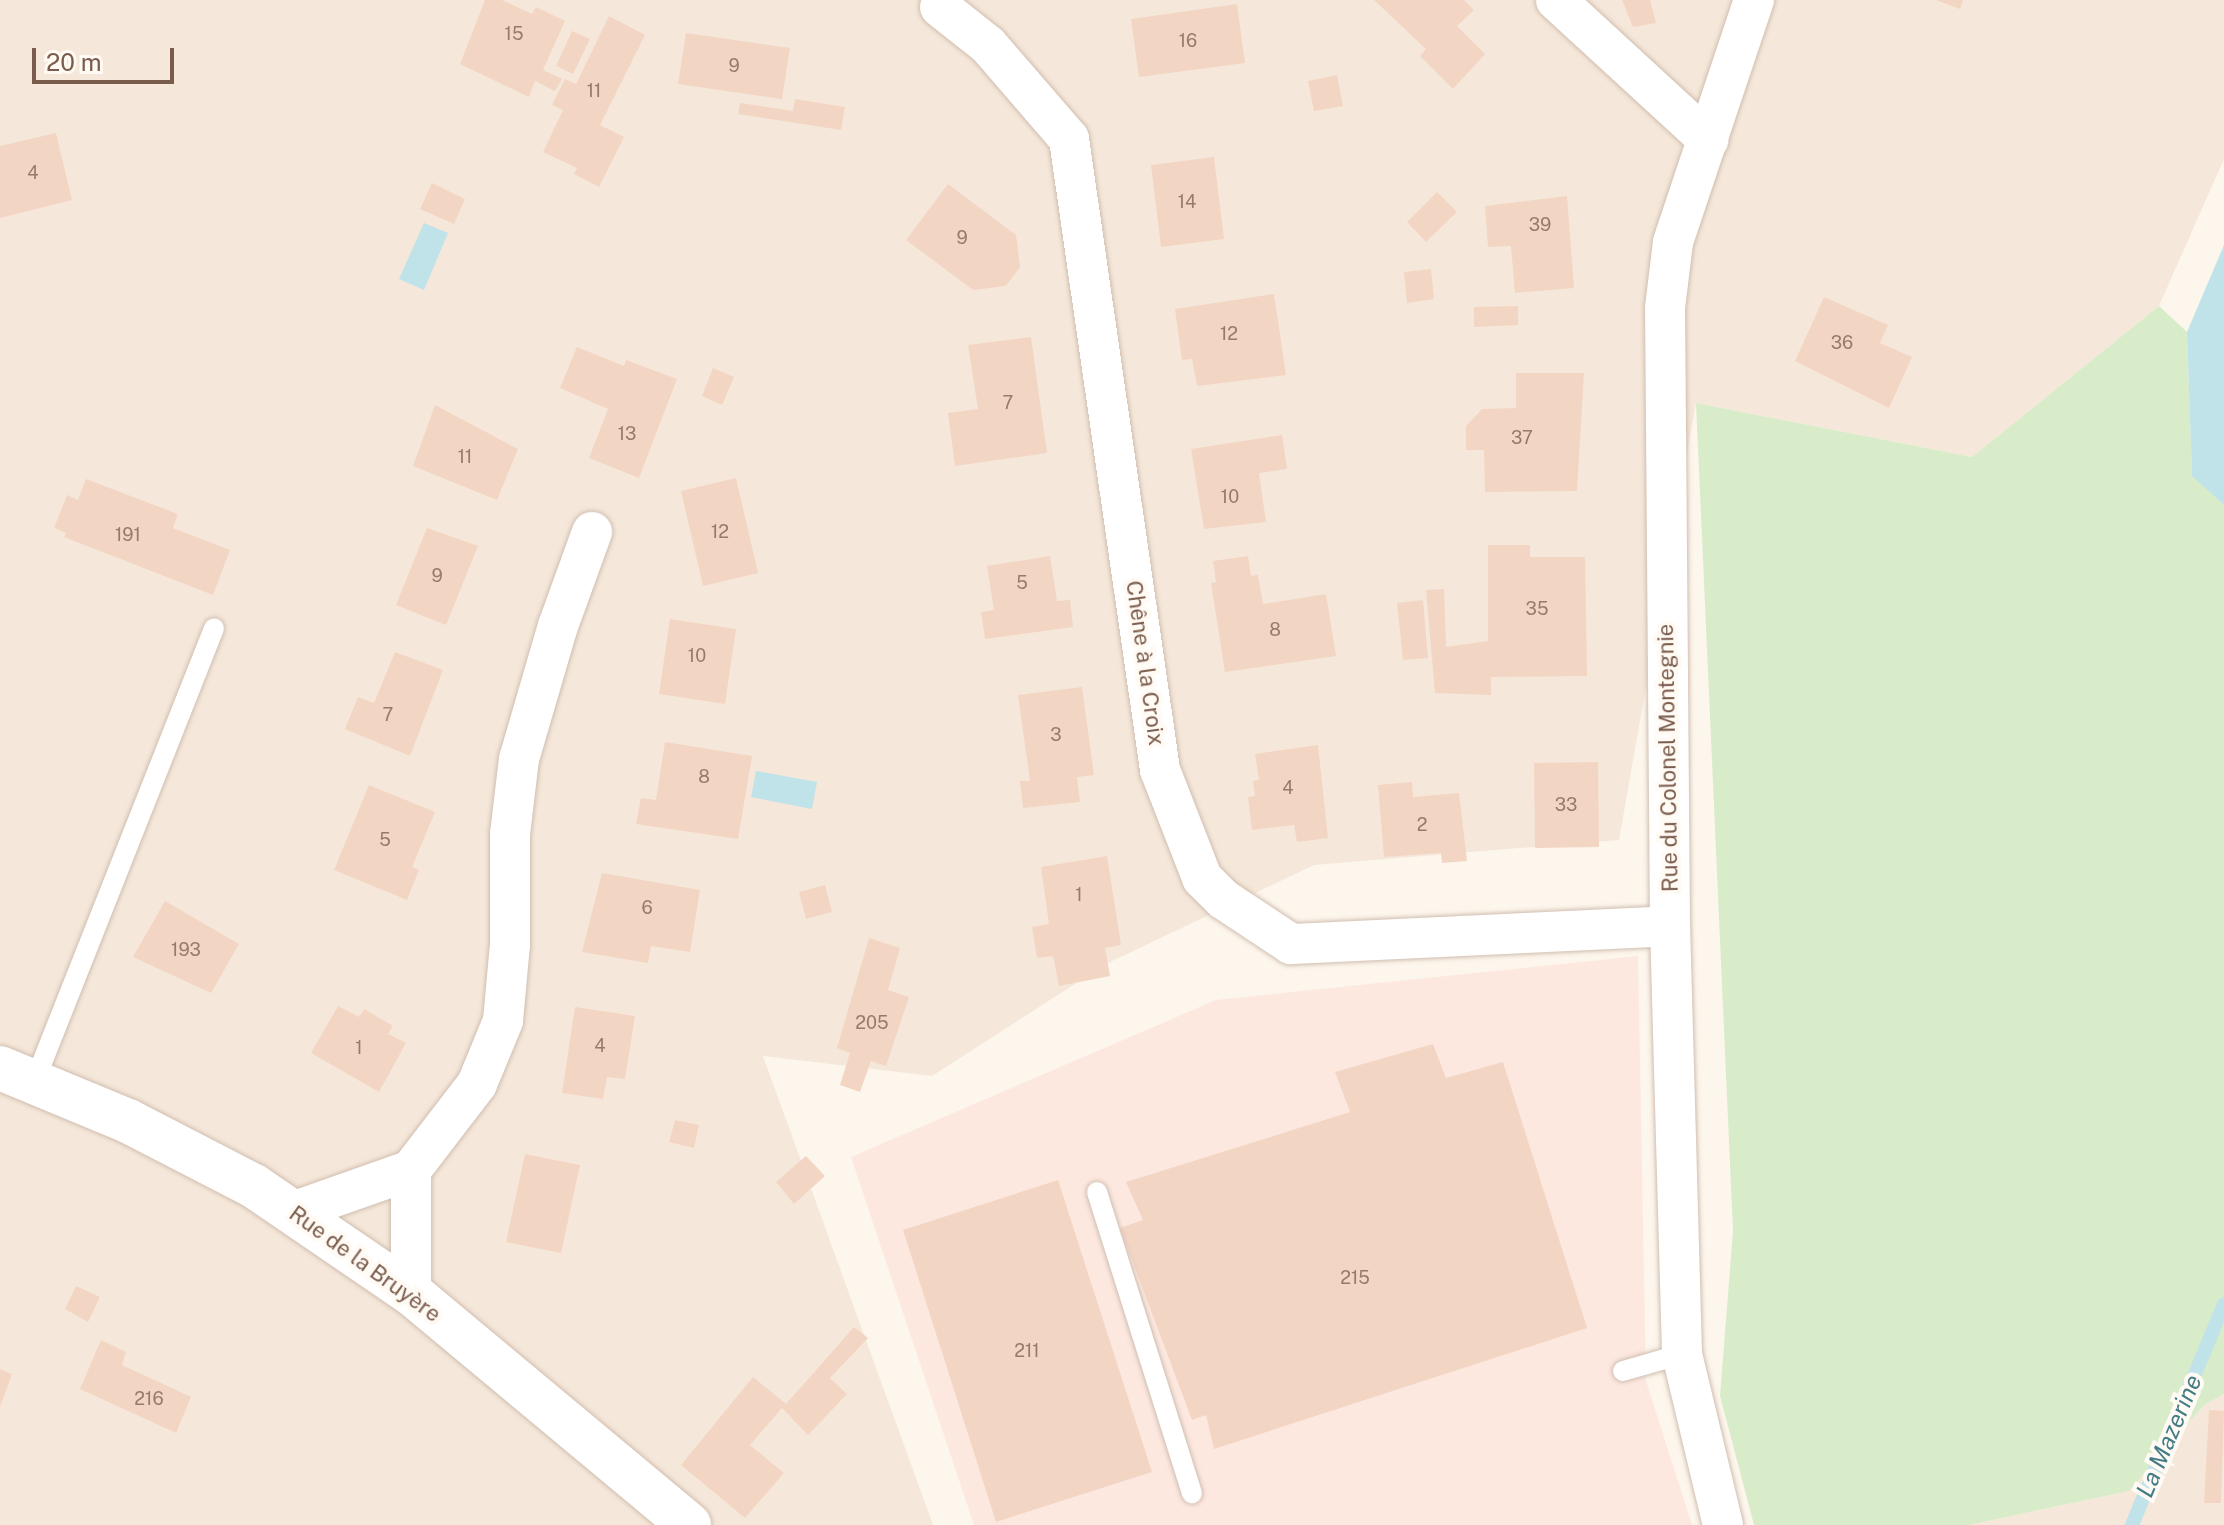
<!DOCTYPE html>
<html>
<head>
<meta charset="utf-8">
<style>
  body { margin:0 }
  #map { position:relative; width:2224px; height:1525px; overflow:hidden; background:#fdf6ec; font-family:"Public Sans",sans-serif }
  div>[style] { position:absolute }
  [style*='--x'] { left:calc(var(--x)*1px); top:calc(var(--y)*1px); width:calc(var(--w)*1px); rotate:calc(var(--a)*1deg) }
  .residential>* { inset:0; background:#f5e8da }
  .commercial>* { inset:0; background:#fde8e0 }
  .green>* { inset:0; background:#d8ecc9 }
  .water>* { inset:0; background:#bfe3e8 }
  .stream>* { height:14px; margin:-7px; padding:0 7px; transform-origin:7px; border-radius:7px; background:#bfe3e8 }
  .building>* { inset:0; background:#f3d5c3 }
  .roads { filter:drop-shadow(0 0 2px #d1beb0) drop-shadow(0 0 2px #d1beb0) }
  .lane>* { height:20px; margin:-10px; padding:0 10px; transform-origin:10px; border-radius:10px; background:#fff }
  .street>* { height:40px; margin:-20px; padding:0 20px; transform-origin:20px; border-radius:20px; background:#fff }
  .secondary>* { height:44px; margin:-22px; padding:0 22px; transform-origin:22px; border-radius:22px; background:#fff }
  span { translate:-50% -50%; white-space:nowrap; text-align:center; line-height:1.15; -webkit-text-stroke:8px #fffaf3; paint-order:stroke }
  .number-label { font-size:18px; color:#987a6a }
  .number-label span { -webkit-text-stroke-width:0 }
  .street-label { font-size:22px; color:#7a5c4d }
  .water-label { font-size:24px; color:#437c86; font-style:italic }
  .scale { position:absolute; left:32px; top:48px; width:142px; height:36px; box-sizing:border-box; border:4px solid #7a5c4d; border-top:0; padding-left:10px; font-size:24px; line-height:28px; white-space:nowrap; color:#7a5c4d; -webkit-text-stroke:6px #fffaf3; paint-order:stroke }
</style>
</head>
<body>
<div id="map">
  <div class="residential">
    <i style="clip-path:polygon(0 0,2224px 0,2224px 159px,2159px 306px,1972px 457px,1696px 403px,1619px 840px,1314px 865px,1106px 964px,932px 1076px,763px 1056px,933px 1525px,0 1525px)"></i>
    <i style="clip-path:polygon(2224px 1394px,2224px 1525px,1969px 1525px,2129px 1491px,2204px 1405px)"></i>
  </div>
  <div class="commercial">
    <i style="clip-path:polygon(1638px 956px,1646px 1381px,1692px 1525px,974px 1525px,851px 1157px,1216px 1000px)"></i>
  </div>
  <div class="green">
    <i style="clip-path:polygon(2159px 306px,2187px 332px,2192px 475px,2224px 505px,2224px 1394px,2204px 1405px,2129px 1491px,1969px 1525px,1754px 1525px,1720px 1396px,1733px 1231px,1696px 403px,1972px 457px)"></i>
  </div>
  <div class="water">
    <i style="clip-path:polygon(424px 223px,448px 233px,424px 290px,399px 279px)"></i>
    <i style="clip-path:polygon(2224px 245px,2224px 505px,2192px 476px,2187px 332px)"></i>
    <i style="clip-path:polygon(756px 771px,817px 782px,812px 809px,751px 797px)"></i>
  </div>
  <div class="stream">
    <i style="--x:2132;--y:1525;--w:239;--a:-67.4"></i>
  </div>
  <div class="building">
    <i style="clip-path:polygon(485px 0,502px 0,532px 14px,536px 7px,565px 21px,543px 70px,562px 79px,555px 91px,535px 81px,529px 97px,460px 64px)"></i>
    <i style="clip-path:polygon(1374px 0,1464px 0,1474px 10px,1457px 26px,1485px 54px,1453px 89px,1420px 56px,1426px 49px)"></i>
    <i style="clip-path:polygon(1622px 0,1650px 0,1656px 23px,1633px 27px)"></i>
    <i style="clip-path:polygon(1936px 0,1963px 0,1960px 9px)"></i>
    <i style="clip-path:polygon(1237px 4px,1245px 63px,1139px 77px,1131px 19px)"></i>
    <i style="clip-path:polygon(609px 16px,645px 35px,600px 125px,624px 137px,599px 187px,574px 174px,577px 168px,543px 152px,563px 110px,552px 105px,565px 79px,576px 84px)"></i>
    <i style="clip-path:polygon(572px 31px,590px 39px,573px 74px,556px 66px)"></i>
    <i style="clip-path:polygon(686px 33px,790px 48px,782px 99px,678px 84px)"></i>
    <i style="clip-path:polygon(1337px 75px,1343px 106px,1314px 111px,1308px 81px)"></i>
    <i style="clip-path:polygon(795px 99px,845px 107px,841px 130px,738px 114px,740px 103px,793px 111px)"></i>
    <i style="clip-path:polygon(56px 133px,72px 200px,0 218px,0 146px)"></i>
    <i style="clip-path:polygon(1214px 157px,1224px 239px,1161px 247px,1151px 165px)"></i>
    <i style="clip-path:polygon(432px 183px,465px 199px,454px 224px,420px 209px)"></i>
    <i style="clip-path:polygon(948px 184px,1016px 235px,1020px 267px,1006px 286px,973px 290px,906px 240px)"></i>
    <i style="clip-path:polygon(1437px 192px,1457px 212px,1426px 242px,1407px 222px)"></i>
    <i style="clip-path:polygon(1567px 196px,1574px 288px,1515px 293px,1511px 246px,1488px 247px,1485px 206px)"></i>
    <i style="clip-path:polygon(1431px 269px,1434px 299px,1407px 303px,1404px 272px)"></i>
    <i style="clip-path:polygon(1274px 294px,1286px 375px,1197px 386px,1192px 359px,1182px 360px,1175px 309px)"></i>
    <i style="clip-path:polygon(1824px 297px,1888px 325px,1880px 343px,1912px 357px,1889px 408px,1795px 361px)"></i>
    <i style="clip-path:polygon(1518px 306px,1518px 325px,1474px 327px,1474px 307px)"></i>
    <i style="clip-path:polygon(1031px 337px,1047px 453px,955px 466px,948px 413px,978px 409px,968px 345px)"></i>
    <i style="clip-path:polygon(577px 347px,624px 366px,626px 360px,677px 379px,639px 478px,589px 458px,608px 409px,560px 388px)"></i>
    <i style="clip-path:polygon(713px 368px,734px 377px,722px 405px,702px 396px)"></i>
    <i style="clip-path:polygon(1516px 373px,1584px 373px,1577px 491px,1485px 492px,1484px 450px,1466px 450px,1466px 426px,1482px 409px,1516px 408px)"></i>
    <i style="clip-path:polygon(435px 405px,518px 449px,497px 500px,413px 466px)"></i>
    <i style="clip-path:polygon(1282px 435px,1287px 469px,1259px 473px,1266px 522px,1204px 529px,1191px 449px)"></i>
    <i style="clip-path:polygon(736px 478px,758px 573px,703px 586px,681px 491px)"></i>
    <i style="clip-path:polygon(86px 479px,178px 514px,173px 528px,230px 550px,213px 595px,64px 537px,66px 533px,54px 528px,67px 495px,78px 500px)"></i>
    <i style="clip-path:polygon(427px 528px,478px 546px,446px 625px,396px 605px)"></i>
    <i style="clip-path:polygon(1488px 545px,1530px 545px,1530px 557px,1585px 557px,1587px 676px,1491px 677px,1491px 695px,1435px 693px,1426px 590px,1444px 589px,1446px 647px,1488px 641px)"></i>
    <i style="clip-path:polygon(1050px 556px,1057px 601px,1070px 600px,1073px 627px,985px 639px,981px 612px,994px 610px,987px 566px)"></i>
    <i style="clip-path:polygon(1248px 556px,1251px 576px,1258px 575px,1263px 604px,1326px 594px,1336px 656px,1225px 672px,1211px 583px,1216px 582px,1213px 561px)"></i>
    <i style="clip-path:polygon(1423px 600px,1428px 658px,1403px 660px,1397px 603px)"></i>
    <i style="clip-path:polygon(670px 619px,736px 629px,725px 704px,659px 694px)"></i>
    <i style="clip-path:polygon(395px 652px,443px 670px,410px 756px,345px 729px,358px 697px,374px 703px)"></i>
    <i style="clip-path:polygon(1082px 687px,1094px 775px,1077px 777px,1080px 802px,1023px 808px,1020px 781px,1030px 781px,1018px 695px)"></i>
    <i style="clip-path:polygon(665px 742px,752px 756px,738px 839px,636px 824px,641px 798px,656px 800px)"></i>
    <i style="clip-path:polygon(1318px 745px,1328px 838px,1297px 842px,1294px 825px,1252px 830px,1248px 797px,1255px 796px,1253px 781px,1259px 780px,1255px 754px)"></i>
    <i style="clip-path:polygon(1598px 762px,1599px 847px,1535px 848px,1534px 763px)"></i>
    <i style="clip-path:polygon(1412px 782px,1413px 797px,1459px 793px,1467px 861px,1442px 863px,1441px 853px,1384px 857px,1378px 785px)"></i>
    <i style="clip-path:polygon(369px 785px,435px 812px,412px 867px,419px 870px,407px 900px,334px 870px)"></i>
    <i style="clip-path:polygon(1107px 856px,1121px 945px,1105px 948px,1110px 976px,1059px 986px,1053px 956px,1037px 958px,1032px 927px,1049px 924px,1041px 867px)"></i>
    <i style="clip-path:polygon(602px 873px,700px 890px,690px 952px,651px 946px,648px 963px,582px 952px)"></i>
    <i style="clip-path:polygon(825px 885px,832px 912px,806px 919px,799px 892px)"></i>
    <i style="clip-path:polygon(165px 901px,239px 944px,211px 993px,133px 957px)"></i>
    <i style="clip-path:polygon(869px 938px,900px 948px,888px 990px,909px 997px,886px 1066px,871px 1061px,860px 1092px,840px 1085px,850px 1053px,837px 1048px)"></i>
    <i style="clip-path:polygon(338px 1006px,359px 1017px,364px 1009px,393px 1026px,388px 1034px,406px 1043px,379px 1092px,311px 1053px)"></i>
    <i style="clip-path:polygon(575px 1007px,635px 1016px,625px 1079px,607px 1077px,603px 1099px,562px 1093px)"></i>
    <i style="clip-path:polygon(1433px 1044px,1446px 1078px,1503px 1062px,1587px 1328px,1214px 1449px,1206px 1415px,1192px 1420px,1120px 1228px,1143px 1220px,1126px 1182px,1350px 1112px,1335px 1072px)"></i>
    <i style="clip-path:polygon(675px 1120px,699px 1125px,694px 1148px,669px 1142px)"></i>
    <i style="clip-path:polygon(525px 1154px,580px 1165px,561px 1253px,506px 1242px)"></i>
    <i style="clip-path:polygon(806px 1156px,825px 1176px,794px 1204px,776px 1182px)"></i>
    <i style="clip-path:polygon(1058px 1180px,1152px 1472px,996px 1522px,903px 1230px)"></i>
    <i style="clip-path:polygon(76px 1286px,100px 1297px,88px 1322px,65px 1309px)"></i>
    <i style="clip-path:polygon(854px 1327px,868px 1338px,830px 1378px,847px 1394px,808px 1435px,782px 1408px,750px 1445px,784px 1473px,745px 1518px,681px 1465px,753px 1377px,786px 1404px)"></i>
    <i style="clip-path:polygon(101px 1340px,126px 1352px,122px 1365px,191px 1397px,176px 1433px,80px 1389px)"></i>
    <i style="clip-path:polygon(0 1369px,12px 1374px,0 1407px)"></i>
    <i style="clip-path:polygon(2209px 1410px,2224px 1411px,2221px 1503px,2204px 1503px)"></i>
  </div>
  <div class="roads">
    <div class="lane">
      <i style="--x:34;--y:1083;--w:489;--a:-68.4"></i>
      <i style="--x:1097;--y:1192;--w:316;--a:72.5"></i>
      <i style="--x:1623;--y:1371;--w:61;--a:-16.1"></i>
    </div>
    <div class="street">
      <i style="--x:1556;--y:0;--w:207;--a:42.6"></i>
      <i style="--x:940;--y:7;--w:61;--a:38.4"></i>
      <i style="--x:988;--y:45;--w:124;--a:49.2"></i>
      <i style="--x:1069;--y:139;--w:638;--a:81.79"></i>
      <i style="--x:1160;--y:770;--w:116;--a:68.7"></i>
      <i style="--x:1202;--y:878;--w:30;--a:45"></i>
      <i style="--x:1223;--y:899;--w:82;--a:33.5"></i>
      <i style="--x:1291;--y:944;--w:379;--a:-2.7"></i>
      <i style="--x:292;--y:1212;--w:126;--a:-19.4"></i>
      <i style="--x:411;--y:1293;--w:123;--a:-90"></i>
      <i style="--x:411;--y:1170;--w:108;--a:-52.5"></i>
      <i style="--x:477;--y:1084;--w:68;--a:-67.6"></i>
      <i style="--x:503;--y:1021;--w:77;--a:-84.8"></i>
      <i style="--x:510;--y:944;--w:110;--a:-90"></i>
      <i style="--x:510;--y:834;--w:76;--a:-83.2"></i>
      <i style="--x:519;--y:759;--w:139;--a:-73.7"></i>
      <i style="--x:558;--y:626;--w:100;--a:-70.1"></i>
      <i style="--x:1723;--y:1525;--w:176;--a:-103.5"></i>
      <i style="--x:1682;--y:1354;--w:428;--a:-91.6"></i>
      <i style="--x:1670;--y:926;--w:618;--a:-90.46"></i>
      <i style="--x:1665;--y:308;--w:66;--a:-83.1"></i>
      <i style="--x:1673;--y:242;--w:255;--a:-71.5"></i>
    </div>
    <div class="secondary">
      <i style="--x:0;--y:1068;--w:139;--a:22.5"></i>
      <i style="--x:128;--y:1121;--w:142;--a:27.3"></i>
      <i style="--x:254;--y:1186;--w:190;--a:34.3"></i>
      <i style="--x:411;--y:1293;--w:362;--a:39.8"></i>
    </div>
  </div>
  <div class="number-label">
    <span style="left:514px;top:34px">15</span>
    <span style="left:1188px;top:41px">16</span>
    <span style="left:734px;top:66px">9</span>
    <span style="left:594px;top:91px">11</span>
    <span style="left:33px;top:173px">4</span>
    <span style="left:1187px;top:202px">14</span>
    <span style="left:1540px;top:225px">39</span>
    <span style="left:962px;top:238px">9</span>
    <span style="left:1229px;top:334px">12</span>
    <span style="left:1842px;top:343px">36</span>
    <span style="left:1008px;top:403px">7</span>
    <span style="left:627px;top:434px">13</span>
    <span style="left:1522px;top:438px">37</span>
    <span style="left:465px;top:457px">11</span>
    <span style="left:1230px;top:497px">10</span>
    <span style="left:720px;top:532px">12</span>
    <span style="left:128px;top:535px">191</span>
    <span style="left:437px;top:576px">9</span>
    <span style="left:1022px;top:583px">5</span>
    <span style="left:1537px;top:609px">35</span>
    <span style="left:1275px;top:630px">8</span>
    <span style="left:697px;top:656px">10</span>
    <span style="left:388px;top:715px">7</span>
    <span style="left:1056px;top:735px">3</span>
    <span style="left:704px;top:777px">8</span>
    <span style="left:1288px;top:788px">4</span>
    <span style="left:1566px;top:805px">33</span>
    <span style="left:1422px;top:825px">2</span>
    <span style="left:385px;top:840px">5</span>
    <span style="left:1079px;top:895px">1</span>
    <span style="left:647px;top:908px">6</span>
    <span style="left:186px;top:950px">193</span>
    <span style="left:872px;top:1023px">205</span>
    <span style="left:600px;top:1046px">4</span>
    <span style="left:359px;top:1048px">1</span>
    <span style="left:1355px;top:1278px">215</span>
    <span style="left:1027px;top:1351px">211</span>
    <span style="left:149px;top:1399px">216</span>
  </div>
  <div class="street-label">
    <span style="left:1145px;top:663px;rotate:82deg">Chêne à la Croix</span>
    <span style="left:1668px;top:758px;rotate:-91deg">Rue du Colonel Montegnie</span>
    <span style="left:365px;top:1264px;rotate:36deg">Rue de la Bruyère</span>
  </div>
  <div class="water-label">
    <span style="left:2169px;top:1436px;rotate:-67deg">La Mazerine</span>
  </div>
  <div class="scale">20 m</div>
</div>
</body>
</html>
